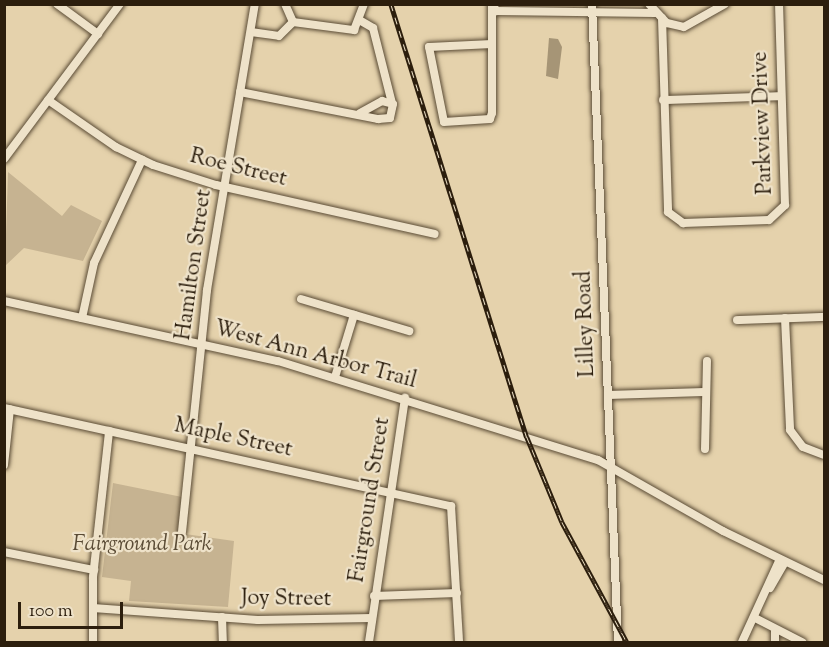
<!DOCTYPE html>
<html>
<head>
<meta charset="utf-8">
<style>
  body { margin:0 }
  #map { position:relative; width:829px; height:647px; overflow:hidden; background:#e5d2ac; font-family:"Sorts Mill Goudy",serif }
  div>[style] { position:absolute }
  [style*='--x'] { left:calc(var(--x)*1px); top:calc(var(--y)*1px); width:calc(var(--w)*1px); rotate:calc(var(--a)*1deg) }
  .green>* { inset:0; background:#c6b391 }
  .water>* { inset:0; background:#a69576 }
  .roads { filter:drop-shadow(0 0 2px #5a4b35) drop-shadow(0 0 2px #5a4b35) }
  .minor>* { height:8px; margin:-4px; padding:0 4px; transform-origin:4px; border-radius:4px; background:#eee2c9 }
  .rail>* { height:4.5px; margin-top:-2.25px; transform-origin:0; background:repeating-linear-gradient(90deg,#eee2c9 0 7px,#2c1e0d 0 14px); box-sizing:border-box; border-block:2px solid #2c1e0d }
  span { translate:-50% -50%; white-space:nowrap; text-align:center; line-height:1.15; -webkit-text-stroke:4.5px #eee2c9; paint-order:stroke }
  .street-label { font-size:22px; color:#2c1e0d }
  .park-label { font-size:22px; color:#5a4b35; font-style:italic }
  .frame { position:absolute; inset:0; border:6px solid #2c1e0d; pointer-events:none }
  .scale { position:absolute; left:18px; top:602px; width:105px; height:27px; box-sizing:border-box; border:3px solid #2c1e0d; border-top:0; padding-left:8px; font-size:18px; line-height:21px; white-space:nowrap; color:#2c1e0d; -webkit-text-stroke:4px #eee2c9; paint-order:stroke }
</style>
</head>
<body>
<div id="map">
  <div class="green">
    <i style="clip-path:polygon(8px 172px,62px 216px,71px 205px,102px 221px,83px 261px,24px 248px,5px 266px)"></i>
    <i style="clip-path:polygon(113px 483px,182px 497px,178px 533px,234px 541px,228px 607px,129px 601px,131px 581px,102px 577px)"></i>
  </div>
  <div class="water">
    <i style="clip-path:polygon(549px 38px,558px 39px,562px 47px,558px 79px,546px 76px)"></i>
  </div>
  <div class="roads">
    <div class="minor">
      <i style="--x:57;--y:4;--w:51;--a:36.2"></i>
      <i style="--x:493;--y:4;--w:8;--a:67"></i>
      <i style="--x:496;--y:11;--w:159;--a:0.7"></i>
      <i style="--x:592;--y:4;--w:639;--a:87.67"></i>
      <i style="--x:649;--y:4;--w:26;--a:47"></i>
      <i style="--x:667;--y:23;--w:17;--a:13"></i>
      <i style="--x:684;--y:27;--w:47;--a:-29.3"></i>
      <i style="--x:662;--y:18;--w:194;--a:88.2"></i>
      <i style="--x:668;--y:212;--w:19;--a:36"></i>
      <i style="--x:683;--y:223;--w:86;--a:-2"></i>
      <i style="--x:769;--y:220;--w:22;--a:-43"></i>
      <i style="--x:785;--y:205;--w:201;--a:-91.7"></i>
      <i style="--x:361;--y:21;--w:14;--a:30"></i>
      <i style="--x:373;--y:28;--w:77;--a:75.8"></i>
      <i style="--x:293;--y:22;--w:62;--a:7.5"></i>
      <i style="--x:354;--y:30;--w:28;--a:-69"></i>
      <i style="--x:251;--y:32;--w:28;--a:8"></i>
      <i style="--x:279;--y:36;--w:20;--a:-45"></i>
      <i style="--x:293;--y:22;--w:20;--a:-114"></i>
      <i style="--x:492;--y:44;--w:63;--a:177.3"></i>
      <i style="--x:429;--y:47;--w:76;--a:78.7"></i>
      <i style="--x:444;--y:122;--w:46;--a:-3.7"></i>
      <i style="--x:490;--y:119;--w:6;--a:-72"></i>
      <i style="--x:492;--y:113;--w:109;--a:-90"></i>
      <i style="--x:240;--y:92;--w:141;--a:11.1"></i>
      <i style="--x:378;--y:119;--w:12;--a:-5"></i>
      <i style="--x:390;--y:118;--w:14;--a:-78"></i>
      <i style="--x:393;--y:104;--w:11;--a:-165"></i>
      <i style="--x:382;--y:101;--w:25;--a:151"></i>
      <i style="--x:48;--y:100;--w:83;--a:34.7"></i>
      <i style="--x:116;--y:147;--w:41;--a:25.9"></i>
      <i style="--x:153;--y:165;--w:66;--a:17.6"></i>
      <i style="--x:216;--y:185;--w:224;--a:12.6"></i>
      <i style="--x:663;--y:100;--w:118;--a:-1.9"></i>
      <i style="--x:4;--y:159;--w:194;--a:-53.2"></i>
      <i style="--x:301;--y:299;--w:113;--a:16.5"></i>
      <i style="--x:4;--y:301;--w:280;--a:12.4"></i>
      <i style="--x:278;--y:361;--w:335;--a:17.2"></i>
      <i style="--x:598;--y:460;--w:144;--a:29.6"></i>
      <i style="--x:723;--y:531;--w:112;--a:25.9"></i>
      <i style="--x:82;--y:318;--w:56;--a:-77.7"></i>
      <i style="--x:94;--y:263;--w:114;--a:-65"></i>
      <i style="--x:785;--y:318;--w:112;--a:87.4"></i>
      <i style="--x:790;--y:430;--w:21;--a:53"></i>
      <i style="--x:803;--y:447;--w:22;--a:21"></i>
      <i style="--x:737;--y:320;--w:87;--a:-2"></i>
      <i style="--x:335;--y:377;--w:65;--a:-73"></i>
      <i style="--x:608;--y:395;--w:96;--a:-1.8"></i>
      <i style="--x:4;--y:408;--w:458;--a:12.4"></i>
      <i style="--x:451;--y:506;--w:136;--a:86.6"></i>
      <i style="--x:705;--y:449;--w:88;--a:-88.7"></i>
      <i style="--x:4;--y:465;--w:56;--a:-83.9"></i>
      <i style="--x:182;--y:532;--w:243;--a:-84.1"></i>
      <i style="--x:207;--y:290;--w:290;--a:-80.5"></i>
      <i style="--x:4;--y:552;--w:92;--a:11.3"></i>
      <i style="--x:770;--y:588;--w:30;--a:-60"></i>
      <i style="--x:374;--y:596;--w:83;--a:-2.1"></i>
      <i style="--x:93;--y:608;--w:165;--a:4.2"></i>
      <i style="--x:258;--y:620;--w:114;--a:-1"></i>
      <i style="--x:222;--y:617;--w:25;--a:88"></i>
      <i style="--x:757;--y:619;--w:51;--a:27.1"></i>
      <i style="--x:93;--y:642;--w:65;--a:-90"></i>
      <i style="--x:93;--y:577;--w:147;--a:-83.7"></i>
      <i style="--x:369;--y:642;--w:247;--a:-81.6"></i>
      <i style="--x:742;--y:642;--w:91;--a:-65.4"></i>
      <i style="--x:775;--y:642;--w:11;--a:-90"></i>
    </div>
  </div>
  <div class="rail">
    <i style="--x:391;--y:4;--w:454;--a:72.6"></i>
    <i style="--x:527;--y:437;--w:92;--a:67.6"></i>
    <i style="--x:562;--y:522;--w:136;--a:61.6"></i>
  </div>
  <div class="street-label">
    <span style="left:764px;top:123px;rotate:-92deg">Parkview Drive</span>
    <span style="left:238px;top:169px;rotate:14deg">Roe Street</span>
    <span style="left:195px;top:265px;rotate:-82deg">Hamilton Street</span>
    <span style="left:587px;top:324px;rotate:-92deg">Lilley Road</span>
    <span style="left:315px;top:356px;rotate:15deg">West Ann Arbor Trail</span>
    <span style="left:233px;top:439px;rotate:12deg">Maple Street</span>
    <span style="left:371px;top:500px;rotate:-81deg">Fairground Street</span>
    <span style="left:286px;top:600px;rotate:1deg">Joy Street</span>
  </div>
  <div class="park-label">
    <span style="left:142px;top:546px">Fairground Park</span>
  </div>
  <div class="frame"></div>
  <div class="scale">100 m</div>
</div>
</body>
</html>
